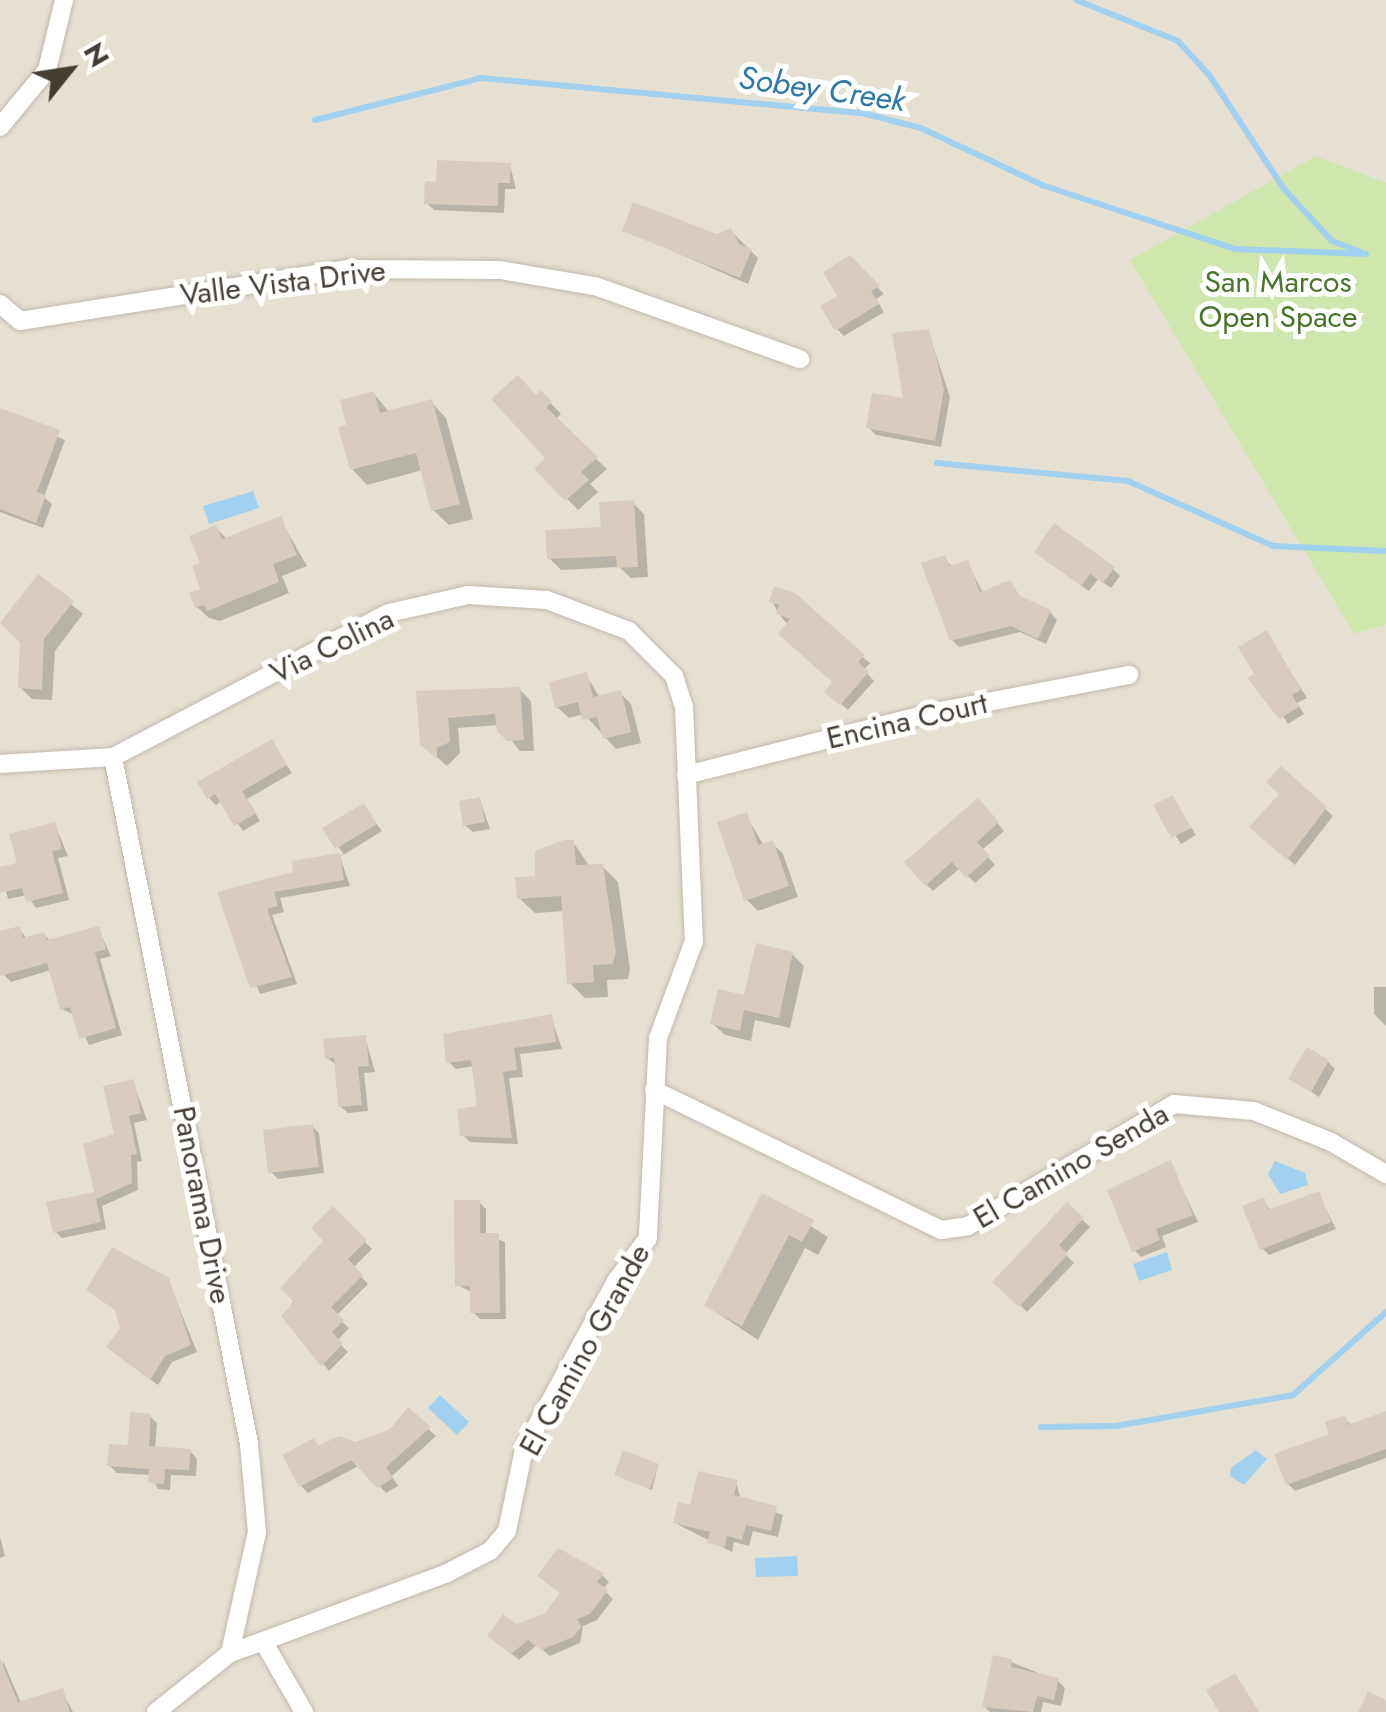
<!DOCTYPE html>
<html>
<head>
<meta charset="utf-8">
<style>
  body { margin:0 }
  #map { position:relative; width:1386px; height:1712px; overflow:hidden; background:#f2eee5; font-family:Jost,sans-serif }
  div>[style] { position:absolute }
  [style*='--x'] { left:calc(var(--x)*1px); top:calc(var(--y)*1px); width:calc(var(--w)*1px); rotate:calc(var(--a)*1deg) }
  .residential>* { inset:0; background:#e6e0d3 }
  .green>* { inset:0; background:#cfe7ae }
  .water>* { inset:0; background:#a1d1ef }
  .shadow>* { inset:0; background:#0003 }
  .stream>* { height:6px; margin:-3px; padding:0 3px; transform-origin:3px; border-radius:3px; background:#a1d1ef }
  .building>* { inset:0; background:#d7ccbe }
  .roads { filter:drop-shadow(0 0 2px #c1b8ab) drop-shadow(0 0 2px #c1b8ab) }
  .minor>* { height:18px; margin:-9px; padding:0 9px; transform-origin:9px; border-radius:9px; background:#fff }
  span { translate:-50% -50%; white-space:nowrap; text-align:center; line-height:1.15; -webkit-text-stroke:10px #fff; paint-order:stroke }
  .park-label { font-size:30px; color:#487629 }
  .street-label { font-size:30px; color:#453e35 }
  .water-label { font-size:32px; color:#2e78a7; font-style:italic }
  .north { position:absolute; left:20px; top:20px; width:100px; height:100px; -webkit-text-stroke:8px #fff; paint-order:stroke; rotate:60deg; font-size:28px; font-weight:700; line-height:40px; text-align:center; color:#453e35 }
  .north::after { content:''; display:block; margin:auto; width:35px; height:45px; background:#453e35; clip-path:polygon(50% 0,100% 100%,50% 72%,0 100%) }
</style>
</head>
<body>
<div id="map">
  <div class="residential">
    <i style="clip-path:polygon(0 0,1386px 0,1386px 1712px,0 1712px)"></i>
  </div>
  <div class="green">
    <i style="clip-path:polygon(1316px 156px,1386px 183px,1386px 624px,1354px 634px,1130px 260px)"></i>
  </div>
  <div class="water">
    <i style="clip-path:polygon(253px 491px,259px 508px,209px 524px,203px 506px)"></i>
    <i style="clip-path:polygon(1275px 1161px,1305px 1173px,1308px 1185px,1280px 1194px,1268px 1174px)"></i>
    <i style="clip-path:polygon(1167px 1252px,1172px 1270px,1139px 1281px,1133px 1264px)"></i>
    <i style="clip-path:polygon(440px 1395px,469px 1422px,457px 1435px,428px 1408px)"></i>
    <i style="clip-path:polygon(1256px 1450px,1267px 1459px,1244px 1485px,1230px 1476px,1231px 1468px)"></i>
    <i style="clip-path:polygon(797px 1556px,798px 1576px,756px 1577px,755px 1558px)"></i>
  </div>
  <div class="shadow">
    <i style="clip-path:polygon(510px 165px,516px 189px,505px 189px,504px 213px,434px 210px,427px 203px)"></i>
    <i style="clip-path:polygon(625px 230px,717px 236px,731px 231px,758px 258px,748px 284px)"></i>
    <i style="clip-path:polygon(850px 258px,884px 294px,876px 299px,884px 312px,844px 336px,837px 329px)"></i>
    <i style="clip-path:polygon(928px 331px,950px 397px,941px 447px,876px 435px,869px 428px,906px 401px)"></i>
    <i style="clip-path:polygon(541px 393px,561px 414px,555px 420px,607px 469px,590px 484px,598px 492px,578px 510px,538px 469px,549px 459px)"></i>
    <i style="clip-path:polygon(374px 394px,390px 413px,431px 402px,446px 418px,473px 519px,449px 525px,433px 510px,423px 470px,367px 485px,352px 469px,349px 427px)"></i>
    <i style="clip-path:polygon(0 411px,65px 440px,44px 497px,52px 504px,43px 528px,0 512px)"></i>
    <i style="clip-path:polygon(633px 503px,644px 514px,648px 577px,631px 578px,619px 567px,561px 570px,549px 558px,604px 529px)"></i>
    <i style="clip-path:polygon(280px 519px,307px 566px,282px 576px,289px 593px,220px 621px,209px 618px,197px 607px,216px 528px,227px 539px)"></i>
    <i style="clip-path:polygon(944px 558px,953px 568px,967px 562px,983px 593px,1022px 599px,1050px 612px,1057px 620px,1046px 644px,1020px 632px,959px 647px,952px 640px)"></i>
    <i style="clip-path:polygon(1044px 559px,1113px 569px,1120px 576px,1111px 588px,1098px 579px,1089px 591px)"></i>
    <i style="clip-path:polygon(38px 577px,83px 614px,55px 651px,52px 700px,32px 699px,20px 687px,22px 644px,2px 625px)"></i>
    <i style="clip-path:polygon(776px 589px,870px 663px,864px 670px,874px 681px,848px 710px,828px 692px,835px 683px,779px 614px,772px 601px)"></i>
    <i style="clip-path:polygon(1266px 633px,1307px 698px,1297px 703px,1304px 714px,1288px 724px,1257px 675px)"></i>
    <i style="clip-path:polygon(586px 675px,600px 698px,620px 693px,631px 704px,641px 743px,616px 749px,584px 714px,569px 718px,557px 707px)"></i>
    <i style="clip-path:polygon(519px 689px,531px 701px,534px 751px,520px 751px,499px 725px,458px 728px,460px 753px,447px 766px,422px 744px,418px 694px)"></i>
    <i style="clip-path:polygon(271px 742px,292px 773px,247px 799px,260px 821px,243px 831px,222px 801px,216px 805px,209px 798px)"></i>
    <i style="clip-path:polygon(1281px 769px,1333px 816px,1295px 865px,1253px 827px,1282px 794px)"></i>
    <i style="clip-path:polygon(1172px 798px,1196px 835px,1181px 844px,1157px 806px)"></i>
    <i style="clip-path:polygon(480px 800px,490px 829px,473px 832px,465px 825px)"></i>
    <i style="clip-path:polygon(363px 806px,382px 831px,340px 857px,350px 886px,280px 898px,284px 912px,272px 915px,297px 984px,260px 994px,220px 894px,296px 874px,294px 863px,344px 855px,326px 829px)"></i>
    <i style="clip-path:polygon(985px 808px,1004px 831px,982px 850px,995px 865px,975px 883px,960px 868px,933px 891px,926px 884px)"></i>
    <i style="clip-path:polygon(746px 815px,764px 846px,772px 843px,783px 854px,798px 897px,758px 911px,747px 900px)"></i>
    <i style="clip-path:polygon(55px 825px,68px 856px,58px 858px,69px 900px,36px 908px,27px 895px,8px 899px,0 870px,20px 865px)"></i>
    <i style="clip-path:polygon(573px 842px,590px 867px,602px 866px,618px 882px,630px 969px,628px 979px,607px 980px,608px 997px,585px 998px,570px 983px,565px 911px,535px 913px,519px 898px)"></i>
    <i style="clip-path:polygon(98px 928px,111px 956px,100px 959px,122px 1035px,89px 1045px,75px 1015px,62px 1009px,51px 970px,11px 982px,4px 975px,0 934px,19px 929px,27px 939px,44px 934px,51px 942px)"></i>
    <i style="clip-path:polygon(792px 954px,804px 966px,790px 1028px,755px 1020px,751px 1041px,725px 1035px,713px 1024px)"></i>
    <i style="clip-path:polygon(1374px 987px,1386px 987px,1386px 1026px,1374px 1014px)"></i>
    <i style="clip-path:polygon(551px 1017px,562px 1049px,520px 1054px,523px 1077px,509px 1078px,518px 1144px,470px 1142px,463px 1135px,480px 1108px,474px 1066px,456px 1069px,449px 1062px)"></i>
    <i style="clip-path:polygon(365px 1037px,375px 1072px,364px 1073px,368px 1111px,348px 1113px,340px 1106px,337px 1065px,327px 1058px)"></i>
    <i style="clip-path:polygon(1328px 1062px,1335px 1069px,1319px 1097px,1291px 1078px)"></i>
    <i style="clip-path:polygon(133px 1082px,147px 1120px,134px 1123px,142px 1161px,137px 1162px,138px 1190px,102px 1206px,106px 1229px,62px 1238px,55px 1231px,97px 1194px)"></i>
    <i style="clip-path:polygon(312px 1126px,319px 1133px,324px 1173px,278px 1179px,271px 1172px)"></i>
    <i style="clip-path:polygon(1170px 1163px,1198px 1222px,1162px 1236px,1166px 1247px,1141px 1257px,1134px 1250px)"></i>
    <i style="clip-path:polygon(1318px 1194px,1336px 1229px,1269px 1255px,1262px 1248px,1263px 1200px,1272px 1212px)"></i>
    <i style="clip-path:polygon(763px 1196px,828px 1237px,818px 1255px,805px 1248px,758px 1340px,707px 1306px)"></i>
    <i style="clip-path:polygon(479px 1202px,486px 1209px,486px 1235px,505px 1242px,506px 1319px,480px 1319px,473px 1312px,473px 1293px,458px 1285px)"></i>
    <i style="clip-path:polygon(1067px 1205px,1090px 1227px,1065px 1254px,1074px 1263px,1027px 1312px,996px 1282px)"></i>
    <i style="clip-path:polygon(333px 1210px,372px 1249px,353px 1268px,368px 1284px,336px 1316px,349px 1328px,337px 1341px,348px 1352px,329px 1371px,285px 1316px,327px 1241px)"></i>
    <i style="clip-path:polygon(168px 1280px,197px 1352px,172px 1362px,158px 1385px,116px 1354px)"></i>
    <i style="clip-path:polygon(408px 1411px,436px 1436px,392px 1476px,398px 1486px,386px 1493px,360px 1465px,308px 1493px,301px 1486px,313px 1441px,320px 1448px,355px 1445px,391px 1431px)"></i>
    <i style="clip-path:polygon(1386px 1414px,1386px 1458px,1295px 1491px,1288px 1484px,1344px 1418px,1352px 1426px)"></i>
    <i style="clip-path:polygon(150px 1416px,157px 1423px,155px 1449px,190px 1451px,197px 1459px,196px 1476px,171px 1475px,170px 1490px,158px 1489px,151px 1475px,117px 1473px,110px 1466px)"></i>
    <i style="clip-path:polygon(658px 1466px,652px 1490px,617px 1475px)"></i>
    <i style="clip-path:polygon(736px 1482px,741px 1500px,783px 1515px,778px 1537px,753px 1531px,749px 1546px,734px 1542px,732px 1552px,675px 1523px)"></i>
    <i style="clip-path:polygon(0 1537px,5px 1556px,0 1558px)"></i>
    <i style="clip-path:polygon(559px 1552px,602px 1575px,609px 1582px,603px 1589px,613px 1599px,597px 1620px,583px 1626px,580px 1643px,550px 1656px,537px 1645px,519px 1660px,497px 1642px,545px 1616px,563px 1594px)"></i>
    <i style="clip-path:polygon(3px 1661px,21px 1703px,62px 1691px,73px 1712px,0 1712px)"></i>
    <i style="clip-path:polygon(1011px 1662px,1058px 1681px,1065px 1688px,1061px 1706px,1043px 1702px,1041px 1712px,990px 1712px,984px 1706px)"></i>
  </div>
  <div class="stream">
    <i style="--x:1076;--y:0;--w:110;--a:21.9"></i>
    <i style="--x:1178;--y:41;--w:47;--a:47.6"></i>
    <i style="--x:1210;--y:76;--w:135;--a:56.8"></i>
    <i style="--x:1284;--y:189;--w:71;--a:47.3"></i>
    <i style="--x:1332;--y:241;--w:30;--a:21"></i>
    <i style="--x:315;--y:120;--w:171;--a:-14.2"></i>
    <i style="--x:481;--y:78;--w:387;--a:5.3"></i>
    <i style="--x:866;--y:114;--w:57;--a:14.3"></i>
    <i style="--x:921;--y:128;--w:134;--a:25.2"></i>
    <i style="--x:1042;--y:185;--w:204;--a:18.3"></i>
    <i style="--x:1236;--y:249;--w:130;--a:2.2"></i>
    <i style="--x:937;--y:463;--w:192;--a:5.4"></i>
    <i style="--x:1128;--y:481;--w:159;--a:24.1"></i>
    <i style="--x:1273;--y:546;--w:113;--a:2.5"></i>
    <i style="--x:1041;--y:1427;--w:75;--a:-0.8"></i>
    <i style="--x:1116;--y:1426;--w:180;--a:-9.9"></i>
    <i style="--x:1293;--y:1395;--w:125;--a:-41.7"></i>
  </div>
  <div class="building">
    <i style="clip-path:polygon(437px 160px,511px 163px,510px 183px,498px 183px,498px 206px,424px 204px,425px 181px,436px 182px)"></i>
    <i style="clip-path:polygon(633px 202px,717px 234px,731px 228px,739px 244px,752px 249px,740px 278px,622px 231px)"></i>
    <i style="clip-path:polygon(850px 255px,880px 286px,871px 291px,879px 304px,835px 331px,820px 306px,837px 296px,823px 272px)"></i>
    <i style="clip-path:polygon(929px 329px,944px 389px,935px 441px,866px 428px,872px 393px,903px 398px,892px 333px)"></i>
    <i style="clip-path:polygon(518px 375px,536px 395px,541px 390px,552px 402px,546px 407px,598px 457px,581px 472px,589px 480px,565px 501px,534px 469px,545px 458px,491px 399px)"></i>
    <i style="clip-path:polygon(374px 391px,380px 413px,432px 399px,460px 504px,431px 511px,416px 453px,350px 470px,338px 427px,346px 425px,340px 400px)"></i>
    <i style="clip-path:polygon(0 408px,60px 430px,37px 492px,46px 495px,36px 523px,0 509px)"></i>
    <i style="clip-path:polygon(634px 500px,638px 567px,617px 568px,616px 556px,547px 559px,545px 530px,601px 527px,599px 502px)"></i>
    <i style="clip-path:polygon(281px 516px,297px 555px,273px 564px,279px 582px,207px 611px,204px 605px,195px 608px,189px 593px,200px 589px,192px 566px,200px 563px,189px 536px,216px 525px,222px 539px)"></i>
    <i style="clip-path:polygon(1054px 523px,1115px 567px,1103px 583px,1090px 574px,1081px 586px,1034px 552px)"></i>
    <i style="clip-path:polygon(945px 555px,949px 566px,968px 560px,980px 592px,1010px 580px,1020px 596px,1051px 610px,1038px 639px,1011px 626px,950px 641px,921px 563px)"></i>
    <i style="clip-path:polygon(38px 574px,74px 601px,44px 639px,42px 690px,18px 688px,20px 642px,0 623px)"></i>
    <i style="clip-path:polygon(774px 586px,795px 593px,865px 655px,858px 662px,869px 672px,840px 705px,824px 692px,832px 682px,778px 634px,790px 619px,776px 614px,779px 605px,769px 602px)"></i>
    <i style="clip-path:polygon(1267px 630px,1301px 690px,1292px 695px,1299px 707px,1279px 719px,1247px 678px,1254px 674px,1238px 647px)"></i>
    <i style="clip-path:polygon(587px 672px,593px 697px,621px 690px,631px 732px,603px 739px,597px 717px,582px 720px,578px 702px,555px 708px,549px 682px)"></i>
    <i style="clip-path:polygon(520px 687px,524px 740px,507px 741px,497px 731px,495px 714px,448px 718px,450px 742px,437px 748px,437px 758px,420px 745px,416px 691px)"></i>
    <i style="clip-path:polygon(272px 739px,287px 765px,242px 791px,255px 814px,234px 826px,215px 794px,207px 799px,197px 782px)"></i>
    <i style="clip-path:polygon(1281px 766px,1327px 807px,1287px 860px,1249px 827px,1279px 794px,1266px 782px)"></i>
    <i style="clip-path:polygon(1173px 795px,1191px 828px,1171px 838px,1153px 805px)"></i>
    <i style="clip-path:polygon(480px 797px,485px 822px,463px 826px,459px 801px)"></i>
    <i style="clip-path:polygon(978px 798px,999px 822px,977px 842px,990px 856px,966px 878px,952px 862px,925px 886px,904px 862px)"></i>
    <i style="clip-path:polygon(364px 803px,377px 824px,335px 849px,322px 828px)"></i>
    <i style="clip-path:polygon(747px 812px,758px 845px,773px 840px,789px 886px,744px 901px,717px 822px)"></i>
    <i style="clip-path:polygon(55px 822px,62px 849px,52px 851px,63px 893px,26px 902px,22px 888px,0 893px,0 867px,17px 863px,9px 834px)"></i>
    <i style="clip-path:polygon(564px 840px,574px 840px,576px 865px,603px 864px,616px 952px,613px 964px,593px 965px,594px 982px,567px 984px,561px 896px,517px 899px,515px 877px,535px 876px,535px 851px)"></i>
    <i style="clip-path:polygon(340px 853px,344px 880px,274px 892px,278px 906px,267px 909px,292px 977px,250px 988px,217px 892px,293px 872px,292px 861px)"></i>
    <i style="clip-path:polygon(20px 926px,23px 938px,44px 932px,47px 940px,99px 926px,106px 949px,95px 952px,116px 1028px,79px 1039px,70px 1007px,60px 1010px,47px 963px,0 976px,0 931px)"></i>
    <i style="clip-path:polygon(756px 943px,793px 952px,779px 1018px,744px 1010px,740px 1031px,710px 1024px,718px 989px,744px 995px)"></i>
    <i style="clip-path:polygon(552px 1014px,556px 1042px,514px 1048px,517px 1070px,503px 1072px,512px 1138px,460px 1136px,457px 1109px,477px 1106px,471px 1060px,446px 1063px,443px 1034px)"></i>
    <i style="clip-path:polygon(366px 1035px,369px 1066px,358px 1067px,362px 1105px,338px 1107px,334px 1058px,325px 1059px,323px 1039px)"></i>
    <i style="clip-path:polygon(1307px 1047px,1329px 1060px,1311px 1092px,1288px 1079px)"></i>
    <i style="clip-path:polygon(134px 1079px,141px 1113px,129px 1116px,137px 1154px,131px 1155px,132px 1183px,96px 1199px,101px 1222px,53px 1233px,46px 1202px,94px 1192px,83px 1144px,114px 1134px,103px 1086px)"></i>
    <i style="clip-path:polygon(313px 1124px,319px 1167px,268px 1173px,263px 1130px)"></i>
    <i style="clip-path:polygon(1171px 1160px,1193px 1215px,1156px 1229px,1160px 1240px,1132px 1252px,1107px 1190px)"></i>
    <i style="clip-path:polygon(1319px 1191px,1331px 1222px,1260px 1250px,1242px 1206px,1264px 1197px,1269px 1210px)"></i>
    <i style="clip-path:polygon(762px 1193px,814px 1220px,802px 1242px,789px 1235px,742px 1326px,704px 1306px)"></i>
    <i style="clip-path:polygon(454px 1200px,480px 1200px,480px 1233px,499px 1233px,500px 1313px,470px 1313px,470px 1286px,455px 1286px)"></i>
    <i style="clip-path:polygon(1067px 1202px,1084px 1218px,1059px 1245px,1068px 1254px,1019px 1307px,992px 1282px)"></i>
    <i style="clip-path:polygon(333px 1206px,367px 1240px,348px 1259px,363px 1275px,331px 1307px,344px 1320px,332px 1332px,343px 1344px,321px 1366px,281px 1316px,294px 1302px,280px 1288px,323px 1241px,311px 1228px)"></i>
    <i style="clip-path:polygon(112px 1247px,169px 1278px,191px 1345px,165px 1356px,150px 1380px,106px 1347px,120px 1328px,115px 1310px,86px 1290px)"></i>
    <i style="clip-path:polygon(408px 1407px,431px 1427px,386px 1467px,393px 1478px,377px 1488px,351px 1460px,299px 1487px,282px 1455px,314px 1438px,318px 1446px,339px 1436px,355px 1442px,390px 1429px)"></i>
    <i style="clip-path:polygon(1386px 1411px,1386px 1449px,1286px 1485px,1274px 1454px,1329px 1434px,1325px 1422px,1345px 1415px,1348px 1425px)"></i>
    <i style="clip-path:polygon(130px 1412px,151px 1414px,149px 1446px,191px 1449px,189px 1470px,165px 1469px,164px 1484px,148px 1483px,149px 1469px,107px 1466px,109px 1444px,128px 1445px)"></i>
    <i style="clip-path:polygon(623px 1450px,659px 1464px,650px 1489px,614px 1475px)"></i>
    <i style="clip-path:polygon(698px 1471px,738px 1480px,734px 1495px,777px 1506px,771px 1531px,746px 1525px,742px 1540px,727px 1536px,725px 1547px,707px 1543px,710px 1532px,673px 1523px,678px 1502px,690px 1505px)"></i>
    <i style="clip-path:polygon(558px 1548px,604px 1573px,597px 1582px,608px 1590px,590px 1614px,577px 1619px,581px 1627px,573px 1637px,541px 1650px,528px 1640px,511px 1654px,487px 1636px,503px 1614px,516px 1624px,544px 1614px,560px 1593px,537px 1576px)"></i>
    <i style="clip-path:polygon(993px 1655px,1012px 1659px,1011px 1667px,1059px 1678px,1054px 1700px,1037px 1696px,1033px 1712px,982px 1707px)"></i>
    <i style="clip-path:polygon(0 1658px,18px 1702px,63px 1688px,70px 1712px,0 1712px)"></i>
    <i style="clip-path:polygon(1235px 1673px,1259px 1712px,1219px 1712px,1206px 1690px)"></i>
    <i style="clip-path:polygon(1368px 1691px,1386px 1700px,1386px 1712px,1358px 1712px)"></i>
  </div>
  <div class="roads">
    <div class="minor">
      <i style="--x:0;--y:127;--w:74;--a:-50.5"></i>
      <i style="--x:47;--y:70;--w:72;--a:-76.3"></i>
      <i style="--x:0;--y:304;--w:26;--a:40"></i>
      <i style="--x:20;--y:321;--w:334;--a:-9"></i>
      <i style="--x:350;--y:269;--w:150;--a:0.4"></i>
      <i style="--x:500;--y:270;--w:96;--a:9.6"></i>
      <i style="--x:595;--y:286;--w:218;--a:19.6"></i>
      <i style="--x:113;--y:757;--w:700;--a:78.8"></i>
      <i style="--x:249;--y:1444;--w:88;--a:84.8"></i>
      <i style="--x:257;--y:1532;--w:124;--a:102.6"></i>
      <i style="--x:0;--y:764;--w:113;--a:-3.5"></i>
      <i style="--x:113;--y:757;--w:311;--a:-27.6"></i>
      <i style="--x:389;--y:613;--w:81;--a:-12.8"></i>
      <i style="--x:468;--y:595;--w:79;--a:3.6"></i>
      <i style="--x:547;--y:600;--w:88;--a:20.7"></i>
      <i style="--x:629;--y:631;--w:64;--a:45"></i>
      <i style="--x:674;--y:676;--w:32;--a:72"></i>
      <i style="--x:684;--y:706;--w:235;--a:87.6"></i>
      <i style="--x:694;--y:941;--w:103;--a:110.4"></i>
      <i style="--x:658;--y:1038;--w:200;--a:92.9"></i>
      <i style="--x:648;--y:1238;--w:54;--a:126.7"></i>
      <i style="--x:616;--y:1281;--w:192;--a:118.7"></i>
      <i style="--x:524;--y:1449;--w:84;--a:101.7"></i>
      <i style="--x:507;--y:1531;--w:26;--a:130"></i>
      <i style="--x:490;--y:1551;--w:51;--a:152.9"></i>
      <i style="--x:445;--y:1574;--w:229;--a:159.8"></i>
      <i style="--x:230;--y:1653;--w:95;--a:141.4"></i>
      <i style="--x:686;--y:775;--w:253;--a:-14.2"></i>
      <i style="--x:931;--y:713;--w:202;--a:-10.9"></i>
      <i style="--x:654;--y:1090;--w:319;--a:26"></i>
      <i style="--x:941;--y:1230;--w:27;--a:-8"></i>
      <i style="--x:968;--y:1226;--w:239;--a:-30.6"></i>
      <i style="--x:1174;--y:1104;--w:80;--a:5"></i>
      <i style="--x:1254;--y:1111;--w:83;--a:21.9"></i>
      <i style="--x:1331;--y:1142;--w:64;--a:30.2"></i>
      <i style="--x:263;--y:1641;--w:82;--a:60"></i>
    </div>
  </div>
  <div class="park-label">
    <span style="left:1278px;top:299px">San Marcos<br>Open Space</span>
  </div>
  <div class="street-label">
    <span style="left:283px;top:283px;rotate:-7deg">Valle Vista Drive</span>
    <span style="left:332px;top:646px;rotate:-26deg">Via Colina</span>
    <span style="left:907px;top:721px;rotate:-13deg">Encina Court</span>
    <span style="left:1071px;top:1166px;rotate:-30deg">El Camino Senda</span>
    <span style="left:202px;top:1205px;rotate:79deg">Panorama Drive</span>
    <span style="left:585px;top:1350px;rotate:-61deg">El Camino Grande</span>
  </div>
  <div class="water-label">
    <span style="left:822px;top:89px;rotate:8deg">Sobey Creek</span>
  </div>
  <div class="north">N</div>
</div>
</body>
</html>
